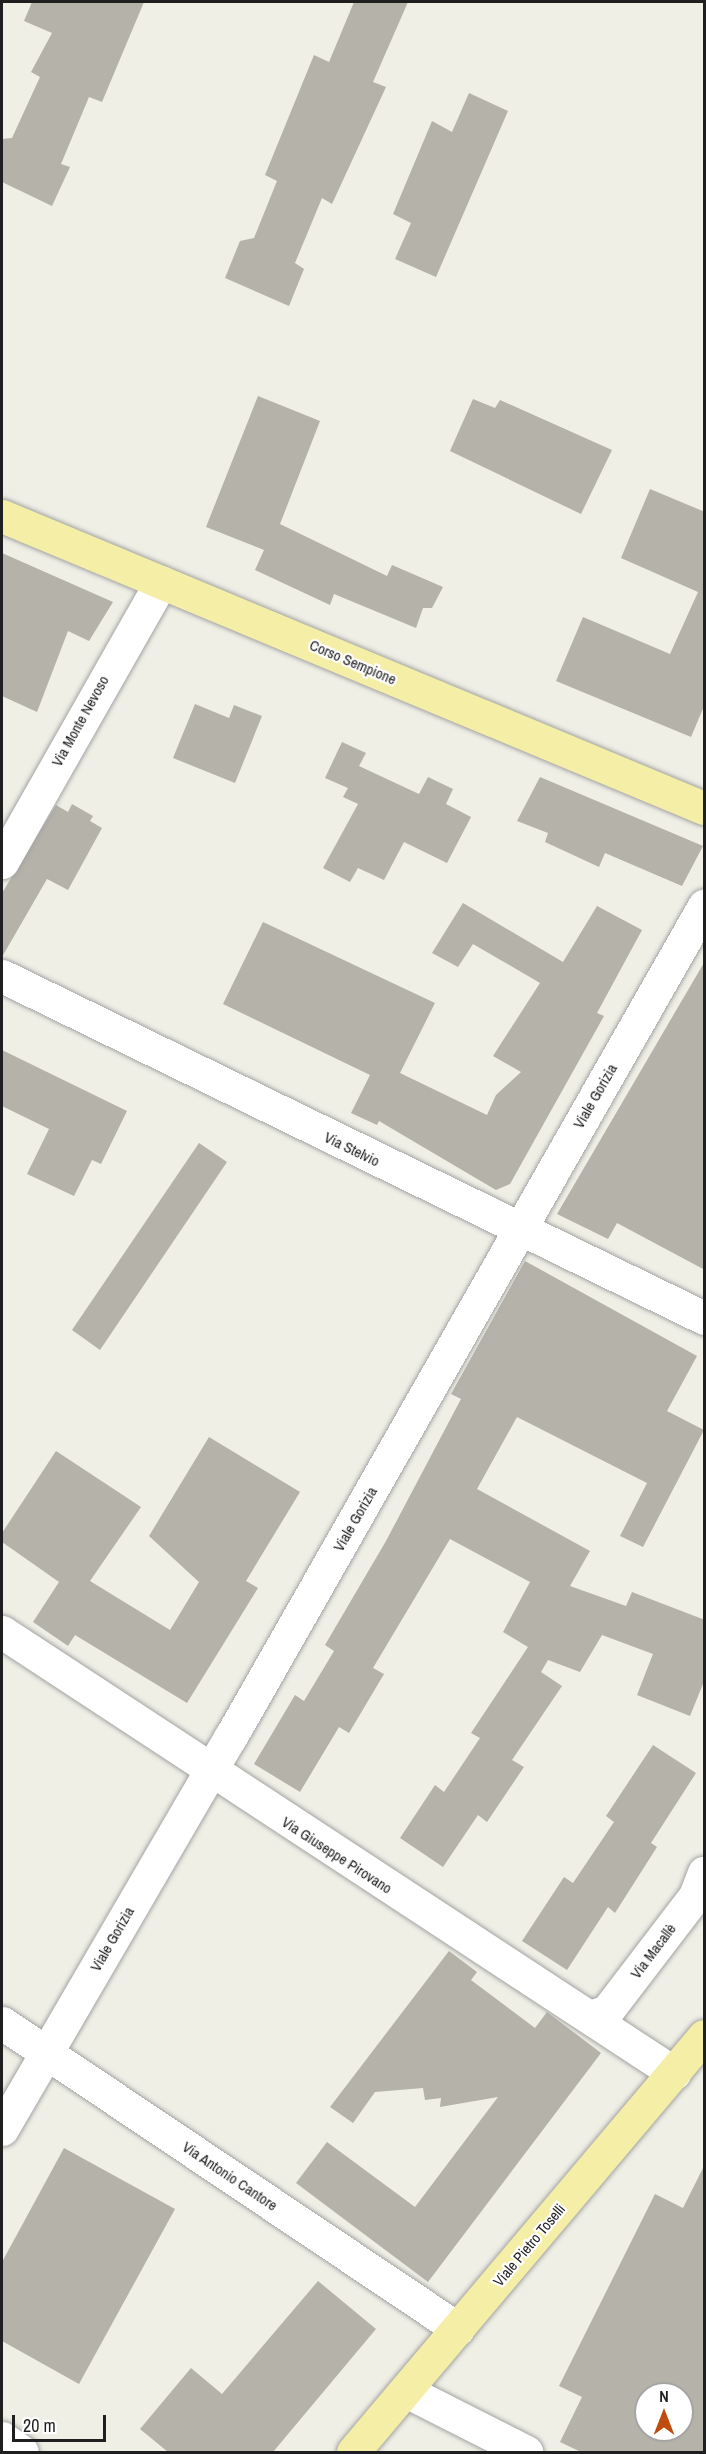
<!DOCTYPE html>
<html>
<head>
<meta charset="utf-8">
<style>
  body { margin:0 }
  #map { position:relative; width:706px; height:2454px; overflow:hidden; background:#efefe6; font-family:"Archivo Narrow",sans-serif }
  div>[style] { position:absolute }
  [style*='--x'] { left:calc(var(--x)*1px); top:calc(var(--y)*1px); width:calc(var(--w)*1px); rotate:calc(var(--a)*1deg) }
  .building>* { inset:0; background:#b4b2a9 }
  .roads { filter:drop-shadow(0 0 2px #a3a3a3) drop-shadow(0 0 2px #a3a3a3) }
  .minor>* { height:33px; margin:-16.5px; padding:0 16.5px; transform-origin:16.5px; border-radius:16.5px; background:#fff }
  .tertiary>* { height:33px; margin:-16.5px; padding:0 16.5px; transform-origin:16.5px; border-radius:16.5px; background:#fff }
  .primary>* { height:33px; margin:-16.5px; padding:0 16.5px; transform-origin:16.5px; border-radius:16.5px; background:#f5eea6 }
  span { translate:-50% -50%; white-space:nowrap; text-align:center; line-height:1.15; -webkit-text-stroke:4.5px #fff; paint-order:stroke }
  .street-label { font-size:15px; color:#1f1f1f }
  .frame { position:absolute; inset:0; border:3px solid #1f1f1f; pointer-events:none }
  .north { position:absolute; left:634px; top:2382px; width:60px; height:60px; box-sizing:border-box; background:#fff; border:2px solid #a5a5a5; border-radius:50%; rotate:0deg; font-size:16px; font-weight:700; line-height:24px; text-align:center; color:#1f1f1f }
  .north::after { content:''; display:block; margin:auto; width:21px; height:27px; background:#bf4b0f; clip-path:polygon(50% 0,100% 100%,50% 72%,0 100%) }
  .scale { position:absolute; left:12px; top:2415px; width:94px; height:27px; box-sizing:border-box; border:3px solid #1f1f1f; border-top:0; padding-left:8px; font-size:18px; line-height:21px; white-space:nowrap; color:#1f1f1f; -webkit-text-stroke:4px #fff; paint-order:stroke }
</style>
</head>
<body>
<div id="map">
  <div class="building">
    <i style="clip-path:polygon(32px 2px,144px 2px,102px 102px,89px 97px,61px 164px,70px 167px,52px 206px,2px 182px,2px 139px,12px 138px,40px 77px,31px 72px,52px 33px,24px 21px)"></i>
    <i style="clip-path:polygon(354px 2px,408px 2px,373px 82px,386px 87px,332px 204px,322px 198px,295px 263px,304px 269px,289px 306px,225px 278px,240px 241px,254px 238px,277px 181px,265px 175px,314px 55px,329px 62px)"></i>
    <i style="clip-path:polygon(469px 93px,508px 111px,436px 277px,395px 259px,411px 223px,393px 214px,432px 121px,452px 132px)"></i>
    <i style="clip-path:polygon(258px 396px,320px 421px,280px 524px,387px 576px,392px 565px,443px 587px,432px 608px,423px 608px,416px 628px,334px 594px,330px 605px,255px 570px,264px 550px,206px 527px)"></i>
    <i style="clip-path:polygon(473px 399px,495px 408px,500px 400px,612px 450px,581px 514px,450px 451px)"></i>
    <i style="clip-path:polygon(650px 489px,705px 512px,705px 704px,691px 737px,556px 681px,583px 617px,670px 654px,698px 592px,621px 558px)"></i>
    <i style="clip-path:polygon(2px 553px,113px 602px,89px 641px,68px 631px,37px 712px,2px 696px)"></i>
    <i style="clip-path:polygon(195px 704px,229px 718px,234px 705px,262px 716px,235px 783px,173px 758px)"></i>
    <i style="clip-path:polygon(342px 742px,366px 753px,359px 766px,419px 794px,428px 777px,453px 789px,446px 804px,471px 817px,447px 863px,404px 842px,384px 880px,358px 868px,350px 882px,323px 868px,358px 804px,343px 797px,348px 788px,325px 778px)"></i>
    <i style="clip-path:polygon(540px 777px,703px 846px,682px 886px,605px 853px,599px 867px,545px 842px,548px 833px,517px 821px)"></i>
    <i style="clip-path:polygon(72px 804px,93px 816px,90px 821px,102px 828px,68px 890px,47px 879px,2px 957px,2px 893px,56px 805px,68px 812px)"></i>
    <i style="clip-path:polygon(463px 903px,563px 962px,597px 906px,642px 930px,597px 1013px,604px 1016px,510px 1184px,496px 1190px,379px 1121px,377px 1125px,351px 1113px,370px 1075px,223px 1004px,263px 922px,435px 1003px,400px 1073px,487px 1115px,496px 1095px,521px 1072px,493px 1056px,540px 983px,473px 944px,458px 967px,432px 953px)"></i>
    <i style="clip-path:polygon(705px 961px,705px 1270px,617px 1223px,608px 1239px,557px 1214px)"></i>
    <i style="clip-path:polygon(2px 1050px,127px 1111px,101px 1164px,92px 1160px,74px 1196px,27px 1174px,49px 1129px,2px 1106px)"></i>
    <i style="clip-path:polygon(199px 1143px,227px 1162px,100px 1350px,72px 1330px)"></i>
    <i style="clip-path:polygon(525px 1261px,697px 1356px,667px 1411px,704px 1430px,643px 1547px,620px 1536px,647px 1483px,517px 1417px,477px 1489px,590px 1551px,570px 1586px,626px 1606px,632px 1592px,705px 1620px,705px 1679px,690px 1716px,637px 1695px,653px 1654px,602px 1635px,580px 1672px,548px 1660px,541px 1672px,562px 1686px,512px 1760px,524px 1767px,487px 1822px,478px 1815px,443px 1867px,400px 1838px,435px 1785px,444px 1792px,480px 1738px,471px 1733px,528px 1647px,503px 1632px,530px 1582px,450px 1539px,373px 1668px,384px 1674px,349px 1733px,339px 1727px,300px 1792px,254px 1764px,295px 1695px,304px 1701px,334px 1651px,325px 1645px,386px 1541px,461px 1399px,451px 1394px)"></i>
    <i style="clip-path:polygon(209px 1437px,300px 1492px,246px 1581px,258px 1588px,187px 1703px,75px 1635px,68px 1646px,33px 1622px,59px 1582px,2px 1542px,2px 1533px,56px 1451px,141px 1507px,90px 1581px,170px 1630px,199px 1582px,149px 1536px)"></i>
    <i style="clip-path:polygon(653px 1745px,696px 1773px,651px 1843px,657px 1847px,615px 1913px,608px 1907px,567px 1970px,522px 1941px,564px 1877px,573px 1883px,614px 1822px,606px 1816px)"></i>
    <i style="clip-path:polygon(449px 1951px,477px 1972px,471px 1980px,535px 2028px,547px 2012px,601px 2053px,428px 2282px,296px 2183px,327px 2142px,415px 2207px,498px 2097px,440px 2107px,441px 2098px,425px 2100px,423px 2088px,375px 2092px,353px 2123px,330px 2107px)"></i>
    <i style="clip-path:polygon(64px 2148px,175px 2209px,79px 2384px,2px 2341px,2px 2262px)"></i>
    <i style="clip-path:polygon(evenodd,705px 2164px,705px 2452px,581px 2452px,560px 2442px,582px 2397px,559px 2386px,655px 2194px,683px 2208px,705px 2164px,646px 2394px,682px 2394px,682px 2430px,646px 2430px,646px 2394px)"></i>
    <i style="clip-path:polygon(318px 2281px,376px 2329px,273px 2452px,168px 2452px,140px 2429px,191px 2368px,222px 2394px)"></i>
  </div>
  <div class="roads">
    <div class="minor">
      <i style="--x:2;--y:862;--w:322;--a:-60.4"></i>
      <i style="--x:2;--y:976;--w:781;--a:25.97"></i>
      <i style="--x:2;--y:1632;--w:804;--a:33.27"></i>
      <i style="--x:590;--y:2017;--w:18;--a:-19"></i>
      <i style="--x:607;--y:2011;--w:145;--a:-52.6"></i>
      <i style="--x:695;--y:1896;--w:25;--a:-69"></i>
      <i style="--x:2;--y:2023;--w:549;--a:33.86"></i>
      <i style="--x:2;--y:2129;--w:453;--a:-59.8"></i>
      <i style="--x:230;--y:1738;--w:958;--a:-60.33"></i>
      <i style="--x:2;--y:2438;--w:24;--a:35"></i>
    </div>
    <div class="tertiary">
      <i style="--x:406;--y:2391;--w:135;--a:26.9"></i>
    </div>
    <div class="primary">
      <i style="--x:2;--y:516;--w:760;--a:22.59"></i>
      <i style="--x:353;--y:2452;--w:544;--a:-49.84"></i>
    </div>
  </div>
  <div class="street-label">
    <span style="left:353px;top:662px;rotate:23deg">Corso Sempione</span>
    <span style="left:80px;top:721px;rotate:-61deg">Via Monte Nevoso</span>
    <span style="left:595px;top:1096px;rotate:-60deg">Viale Gorizia</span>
    <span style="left:352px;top:1149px;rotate:26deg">Via Stelvio</span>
    <span style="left:355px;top:1519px;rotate:-60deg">Viale Gorizia</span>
    <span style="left:337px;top:1855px;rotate:33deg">Via Giuseppe Pirovano</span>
    <span style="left:112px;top:1939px;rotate:-60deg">Viale Gorizia</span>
    <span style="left:653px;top:1951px;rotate:-53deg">Via Macallè</span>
    <span style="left:230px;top:2176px;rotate:34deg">Via Antonio Cantore</span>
    <span style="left:529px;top:2245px;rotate:-50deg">Viale Pietro Toselli</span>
  </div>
  <div class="frame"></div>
  <div class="north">N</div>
  <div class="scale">20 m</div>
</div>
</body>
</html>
